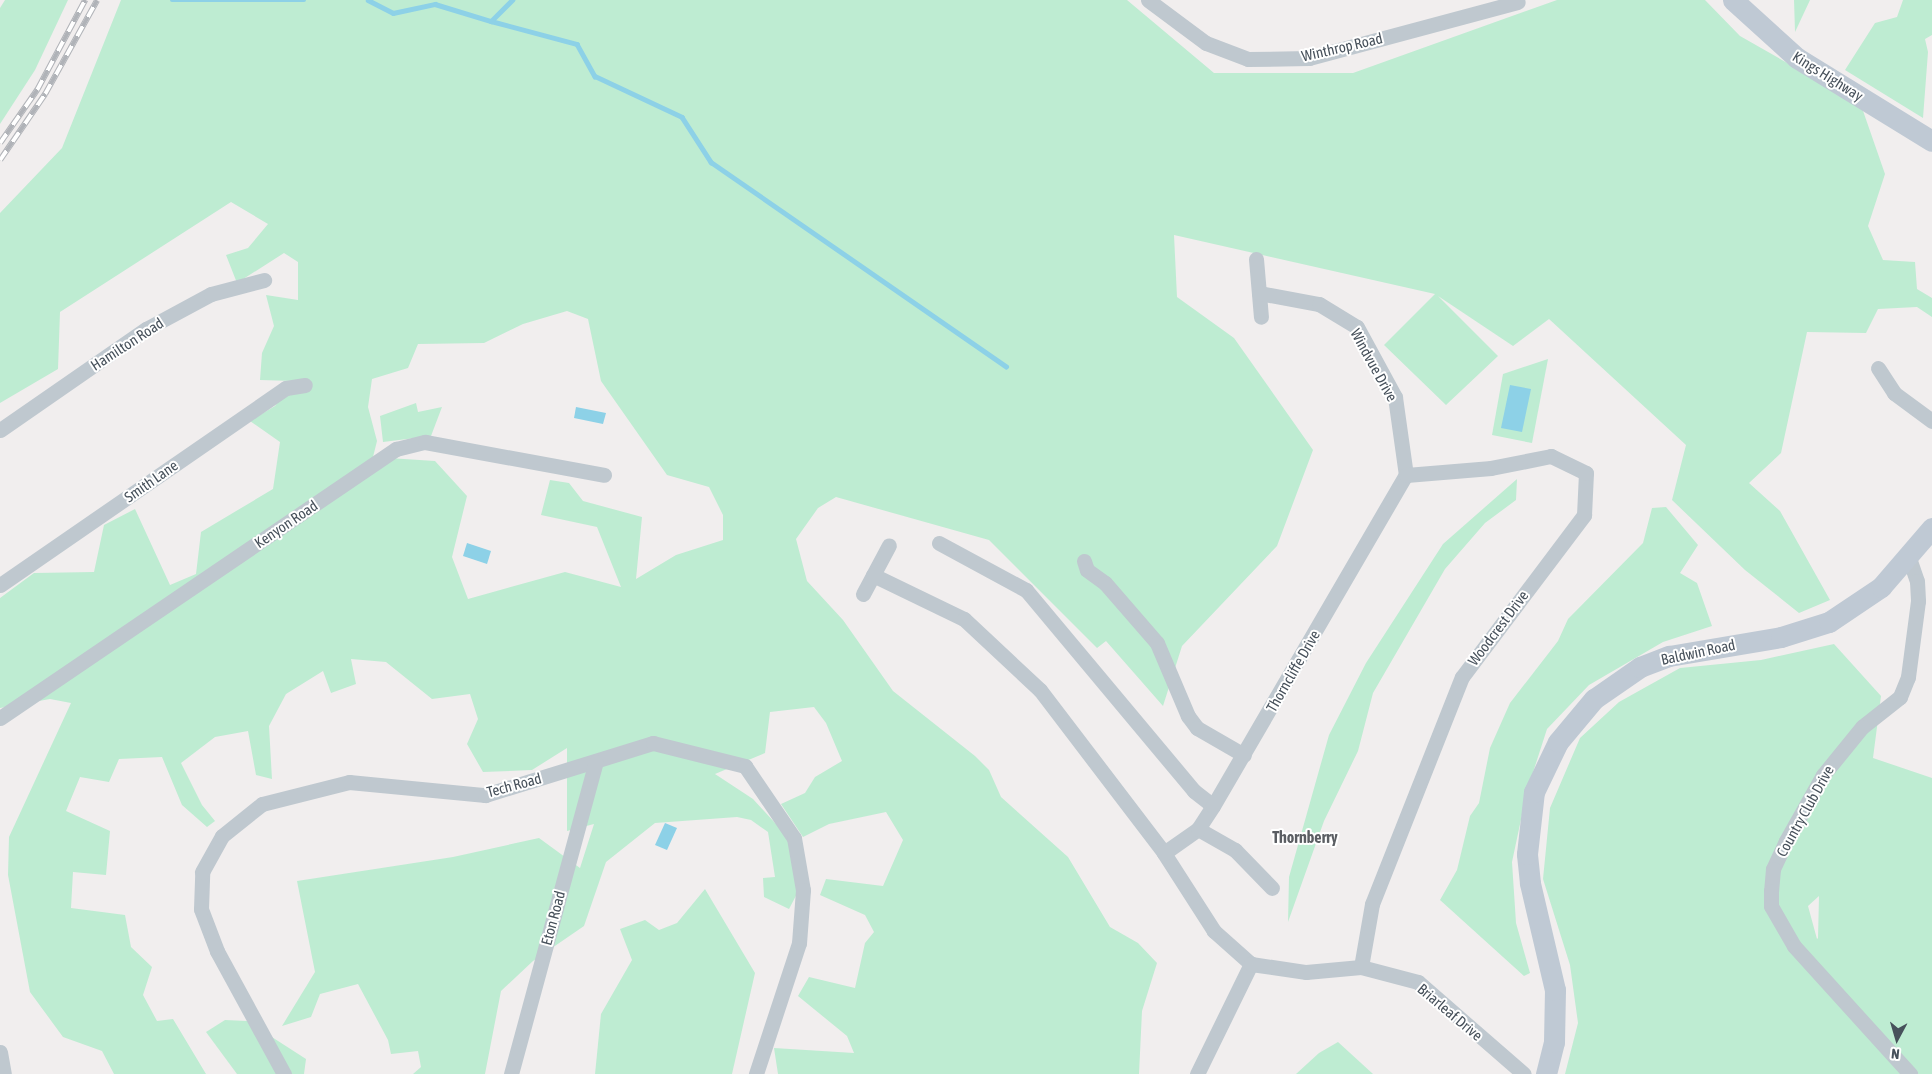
<!DOCTYPE html>
<html>
<head>
<meta charset="utf-8">
<style>
  body { margin:0 }
  #map { position:relative; width:1932px; height:1074px; overflow:hidden; background:#f1eeee; font-family:"Asap Condensed",sans-serif }
  div>[style] { position:absolute }
  [style*='--x'] { left:calc(var(--x)*1px); top:calc(var(--y)*1px); width:calc(var(--w)*1px); rotate:calc(var(--a)*1deg) }
  .green>* { inset:0; background:#beecd2 }
  .water>* { inset:0; background:#8dd1e7 }
  .stream>* { height:4.5px; margin:-2.25px; padding:0 2.25px; transform-origin:2.25px; border-radius:2.25px; background:#8dd1e7 }
  .street>* { height:15px; margin:-7.5px; padding:0 7.5px; transform-origin:7.5px; border-radius:7.5px; background:#bfc8cf }
  .secondary>* { height:21px; margin:-10.5px; padding:0 10.5px; transform-origin:10.5px; border-radius:10.5px; background:#bfc9d4 }
  .rail>* { height:5.5px; margin-top:-2.75px; transform-origin:0; background:repeating-linear-gradient(90deg,#fff 0 11px,#b0b3b8 0 22px); box-sizing:border-box; border-block:1px solid #b0b3b8 }
  span { translate:-50% -50%; white-space:nowrap; text-align:center; line-height:1.15; -webkit-text-stroke:4px #fff; paint-order:stroke }
  .street-label { font-size:15px; color:#47515b }
  .neighbourhood-label { font-size:16px; color:#5b5e63; font-weight:700 }
  .north { position:absolute; left:1872px; top:1014px; width:50px; height:50px; -webkit-text-stroke:4px #fff; paint-order:stroke; rotate:186deg; font-size:14px; font-weight:700; line-height:20px; text-align:center; color:#47515b }
  .north::after { content:''; display:block; margin:auto; width:18px; height:22px; background:#47515b; clip-path:polygon(50% 0,100% 100%,50% 72%,0 100%) }
</style>
</head>
<body>
<div id="map">
  <div class="green">
    <i style="clip-path:polygon(5px 0,68px 0,35px 70px,0 124px,0 8px)"></i>
    <i style="clip-path:polygon(evenodd,121px 0,1127px 0,1214px 73px,1353px 73px,1557px 0,1705px 0,1740px 36px,1861px 105px,1885px 174px,1868px 226px,1883px 260px,1915px 262px,1917px 289px,1932px 298px,1932px 317px,1917px 307px,1878px 309px,1866px 333px,1807px 332px,1781px 453px,1749px 483px,1780px 511px,1830px 600px,1799px 613px,1745px 570px,1672px 500px,1686px 445px,1549px 319px,1513px 346px,1438px 296px,1498px 356px,1446px 405px,1384px 345px,1435px 294px,1174px 235px,1177px 297px,1234px 338px,1313px 450px,1277px 546px,1182px 646px,1163px 706px,1106px 641px,1097px 648px,989px 540px,836px 497px,818px 508px,796px 539px,807px 581px,843px 620px,893px 691px,975px 756px,989px 770px,1001px 797px,1068px 857px,1110px 927px,1138px 943px,1157px 963px,1142px 1011px,1139px 1074px,778px 1074px,774px 1048px,854px 1053px,847px 1036px,798px 996px,809px 977px,855px 988px,865px 943px,874px 932px,865px 915px,820px 895px,826px 879px,883px 886px,903px 840px,886px 812px,829px 824px,803px 837px,781px 804px,805px 793px,815px 777px,842px 761px,826px 723px,814px 707px,770px 712px,765px 753px,715px 774px,753px 799px,787px 836px,799px 890px,789px 909px,764px 897px,763px 878px,775px 877px,768px 832px,751px 820px,737px 817px,655px 823px,606px 862px,584px 926px,533px 961px,501px 991px,485px 1074px,413px 1074px,421px 1067px,418px 1051px,391px 1054px,388px 1040px,358px 984px,320px 994px,311px 1017px,282px 1026px,315px 972px,297px 881px,453px 857px,539px 838px,580px 868px,594px 824px,567px 831px,567px 748px,532px 770px,483px 772px,467px 744px,478px 719px,470px 694px,432px 699px,386px 662px,351px 659px,356px 684px,331px 693px,323px 671px,286px 694px,269px 726px,272px 779px,256px 775px,248px 731px,215px 737px,181px 763px,202px 805px,215px 821px,207px 827px,182px 805px,162px 757px,119px 759px,109px 782px,80px 777px,66px 811px,110px 831px,106px 875px,73px 872px,71px 908px,125px 915px,131px 947px,152px 967px,143px 995px,157px 1021px,173px 1019px,206px 1074px,114px 1074px,102px 1051px,63px 1037px,30px 992px,8px 875px,9px 837px,71px 703px,50px 699px,0 708px,0 598px,34px 573px,94px 572px,104px 525px,135px 509px,170px 585px,196px 574px,201px 532px,273px 489px,280px 442px,250px 421px,275px 406px,294px 381px,260px 380px,262px 353px,274px 326px,266px 295px,298px 300px,298px 262px,284px 253px,237px 283px,226px 255px,248px 248px,268px 224px,231px 202px,60px 312px,58px 369px,0 403px,0 213px,62px 148px,121px 0,567px 311px,588px 319px,601px 381px,667px 475px,709px 487px,723px 515px,723px 540px,676px 555px,636px 579px,642px 517px,583px 501px,569px 483px,550px 480px,541px 515px,597px 527px,621px 587px,565px 572px,468px 599px,452px 557px,467px 496px,435px 461px,373px 457px,377px 441px,368px 407px,372px 379px,408px 368px,418px 344px,484px 343px,523px 324px,567px 311px)"></i>
    <i style="clip-path:polygon(1794px 0,1810px 0,1795px 32px)"></i>
    <i style="clip-path:polygon(1903px 0,1932px 0,1932px 35px,1925px 39px,1928px 52px,1923px 118px,1845px 70px,1875px 23px,1897px 17px)"></i>
    <i style="clip-path:polygon(1548px 359px,1532px 443px,1492px 435px,1503px 374px)"></i>
    <i style="clip-path:polygon(416px 403px,418px 412px,442px 407px,431px 436px,383px 442px,380px 416px)"></i>
    <i style="clip-path:polygon(1517px 479px,1516px 500px,1485px 523px,1445px 569px,1373px 693px,1358px 751px,1324px 821px,1288px 922px,1289px 877px,1329px 735px,1366px 663px,1443px 544px)"></i>
    <i style="clip-path:polygon(1666px 507px,1698px 545px,1680px 573px,1697px 583px,1712px 626px,1663px 642px,1589px 685px,1547px 729px,1527px 791px,1512px 862px,1516px 923px,1530px 973px,1524px 976px,1440px 900px,1457px 870px,1470px 816px,1479px 803px,1490px 748px,1510px 703px,1558px 641px,1568px 619px,1643px 543px,1652px 508px)"></i>
    <i style="clip-path:polygon(evenodd,1834px 644px,1881px 696px,1873px 758px,1932px 778px,1932px 1074px,1565px 1074px,1578px 1023px,1570px 965px,1543px 879px,1550px 808px,1580px 738px,1619px 702px,1680px 668px,1761px 660px,1834px 644px,1819px 896px,1818px 938px,1817px 939px,1808px 906px,1819px 896px)"></i>
    <i style="clip-path:polygon(705px 889px,755px 973px,732px 1074px,595px 1074px,601px 1014px,632px 960px,620px 929px,645px 920px,659px 930px,677px 923px)"></i>
    <i style="clip-path:polygon(225px 1020px,247px 1021px,306px 1059px,304px 1074px,237px 1074px,206px 1032px)"></i>
    <i style="clip-path:polygon(1338px 1042px,1373px 1074px,1296px 1074px,1319px 1053px)"></i>
  </div>
  <div class="water">
    <i style="clip-path:polygon(1510px 385px,1531px 389px,1522px 432px,1501px 428px)"></i>
    <i style="clip-path:polygon(576px 407px,606px 413px,603px 424px,574px 418px)"></i>
    <i style="clip-path:polygon(467px 543px,491px 551px,487px 564px,463px 556px)"></i>
    <i style="clip-path:polygon(665px 823px,677px 828px,667px 850px,655px 845px)"></i>
  </div>
  <div class="stream">
    <i style="--x:172;--y:0;--w:132;--a:0"></i>
    <i style="--x:368;--y:0;--w:28;--a:27"></i>
    <i style="--x:393;--y:13;--w:43;--a:-12.1"></i>
    <i style="--x:435;--y:4;--w:59;--a:16.9"></i>
    <i style="--x:491;--y:21;--w:30;--a:-45"></i>
    <i style="--x:491;--y:21;--w:89;--a:15"></i>
    <i style="--x:577;--y:44;--w:37;--a:61"></i>
    <i style="--x:595;--y:76;--w:96;--a:25.2"></i>
    <i style="--x:682;--y:117;--w:54;--a:57.2"></i>
    <i style="--x:711;--y:162;--w:359;--a:34.7"></i>
  </div>
  <div class="street">
    <i style="--x:1148;--y:0;--w:72;--a:36.6"></i>
    <i style="--x:1206;--y:43;--w:45;--a:20.9"></i>
    <i style="--x:1248;--y:59;--w:61;--a:-0.9"></i>
    <i style="--x:1309;--y:58;--w:216;--a:-15"></i>
    <i style="--x:1256;--y:259;--w:58;--a:85.1"></i>
    <i style="--x:1259;--y:293;--w:61;--a:10.4"></i>
    <i style="--x:1319;--y:304;--w:44;--a:31.2"></i>
    <i style="--x:1357;--y:327;--w:80;--a:61.5"></i>
    <i style="--x:1395;--y:397;--w:79;--a:82"></i>
    <i style="--x:1878;--y:368;--w:30;--a:57"></i>
    <i style="--x:1894;--y:393;--w:47;--a:36.4"></i>
    <i style="--x:0;--y:430;--w:178;--a:-34.7"></i>
    <i style="--x:146;--y:329;--w:74;--a:-28.3"></i>
    <i style="--x:211;--y:294;--w:55;--a:-14.8"></i>
    <i style="--x:939;--y:543;--w:99;--a:28.4"></i>
    <i style="--x:1026;--y:590;--w:262;--a:50.1"></i>
    <i style="--x:1194;--y:791;--w:24;--a:38"></i>
    <i style="--x:1909;--y:558;--w:24;--a:71"></i>
    <i style="--x:1917;--y:581;--w:20;--a:87"></i>
    <i style="--x:1918;--y:601;--w:77;--a:97.5"></i>
    <i style="--x:1908;--y:677;--w:22;--a:112"></i>
    <i style="--x:1900;--y:697;--w:48;--a:141.7"></i>
    <i style="--x:1862;--y:727;--w:62;--a:129.1"></i>
    <i style="--x:1823;--y:775;--w:76;--a:119.3"></i>
    <i style="--x:1786;--y:841;--w:31;--a:115"></i>
    <i style="--x:1773;--y:869;--w:22;--a:95"></i>
    <i style="--x:1771;--y:891;--w:15;--a:90"></i>
    <i style="--x:1771;--y:906;--w:46;--a:60.1"></i>
    <i style="--x:1794;--y:946;--w:173;--a:47.8"></i>
    <i style="--x:1084;--y:561;--w:9;--a:72"></i>
    <i style="--x:1087;--y:570;--w:22;--a:36"></i>
    <i style="--x:1105;--y:583;--w:79;--a:49.1"></i>
    <i style="--x:1157;--y:643;--w:79;--a:67"></i>
    <i style="--x:1188;--y:716;--w:15;--a:53"></i>
    <i style="--x:1197;--y:728;--w:54;--a:29.9"></i>
    <i style="--x:873;--y:575;--w:101;--a:25.8"></i>
    <i style="--x:964;--y:619;--w:104;--a:43.1"></i>
    <i style="--x:1040;--y:690;--w:205;--a:52.7"></i>
    <i style="--x:0;--y:585;--w:347;--a:-34.6"></i>
    <i style="--x:286;--y:388;--w:19;--a:-9"></i>
    <i style="--x:863;--y:594;--w:55;--a:-62"></i>
    <i style="--x:0;--y:718;--w:479;--a:-34.2"></i>
    <i style="--x:396;--y:449;--w:30;--a:-14"></i>
    <i style="--x:425;--y:442;--w:182;--a:10.4"></i>
    <i style="--x:1198;--y:829;--w:43;--a:29.6"></i>
    <i style="--x:1235;--y:850;--w:53;--a:45.8"></i>
    <i style="--x:1251;--y:964;--w:50;--a:-138.3"></i>
    <i style="--x:1214;--y:931;--w:93;--a:-122.7"></i>
    <i style="--x:1164;--y:853;--w:42;--a:-35.2"></i>
    <i style="--x:1198;--y:829;--w:27;--a:-57"></i>
    <i style="--x:1213;--y:806;--w:383;--a:-59.8"></i>
    <i style="--x:1361;--y:967;--w:64;--a:-80.1"></i>
    <i style="--x:1372;--y:904;--w:244;--a:-68.4"></i>
    <i style="--x:1462;--y:677;--w:203;--a:-53"></i>
    <i style="--x:1584;--y:515;--w:42;--a:-87.3"></i>
    <i style="--x:1586;--y:473;--w:39;--a:-154"></i>
    <i style="--x:1551;--y:456;--w:61;--a:168.7"></i>
    <i style="--x:1491;--y:468;--w:85;--a:175.3"></i>
    <i style="--x:0;--y:1052;--w:22;--a:80"></i>
    <i style="--x:284;--y:1074;--w:140;--a:-118.6"></i>
    <i style="--x:217;--y:951;--w:45;--a:-110.9"></i>
    <i style="--x:201;--y:909;--w:37;--a:-88"></i>
    <i style="--x:202;--y:872;--w:41;--a:-60.9"></i>
    <i style="--x:222;--y:836;--w:51;--a:-38.7"></i>
    <i style="--x:262;--y:804;--w:90;--a:-14.2"></i>
    <i style="--x:349;--y:782;--w:137;--a:5.5"></i>
    <i style="--x:485;--y:795;--w:176;--a:-17.2"></i>
    <i style="--x:653;--y:743;--w:95;--a:14"></i>
    <i style="--x:745;--y:766;--w:87;--a:55.8"></i>
    <i style="--x:794;--y:838;--w:53;--a:80.2"></i>
    <i style="--x:803;--y:890;--w:53;--a:94.3"></i>
    <i style="--x:799;--y:943;--w:138;--a:108.2"></i>
    <i style="--x:511;--y:1074;--w:323;--a:-74.8"></i>
    <i style="--x:1197;--y:1074;--w:123;--a:-63.9"></i>
    <i style="--x:1251;--y:964;--w:56;--a:8.3"></i>
    <i style="--x:1306;--y:972;--w:55;--a:-5.2"></i>
    <i style="--x:1361;--y:967;--w:59;--a:14.7"></i>
    <i style="--x:1418;--y:982;--w:140;--a:41"></i>
  </div>
  <div class="secondary">
    <i style="--x:1733;--y:0;--w:86;--a:42.2"></i>
    <i style="--x:1797;--y:58;--w:158;--a:31.6"></i>
    <i style="--x:1546;--y:1074;--w:33;--a:-76"></i>
    <i style="--x:1554;--y:1042;--w:52;--a:-88.9"></i>
    <i style="--x:1555;--y:990;--w:110;--a:-103.2"></i>
    <i style="--x:1530;--y:883;--w:29;--a:-96"></i>
    <i style="--x:1527;--y:854;--w:62;--a:-83.6"></i>
    <i style="--x:1534;--y:792;--w:55;--a:-64.4"></i>
    <i style="--x:1558;--y:742;--w:56;--a:-50.1"></i>
    <i style="--x:1594;--y:699;--w:56;--a:-34.8"></i>
    <i style="--x:1640;--y:667;--w:31;--a:-21"></i>
    <i style="--x:1669;--y:656;--w:114;--a:-9.6"></i>
    <i style="--x:1781;--y:637;--w:50;--a:-17.4"></i>
    <i style="--x:1829;--y:622;--w:63;--a:-33.9"></i>
    <i style="--x:1881;--y:587;--w:78;--a:-49.2"></i>
  </div>
  <div class="rail">
    <i style="--x:0;--y:143;--w:65;--a:-55.1"></i>
    <i style="--x:37;--y:90;--w:102;--a:-61.9"></i>
    <i style="--x:0;--y:160;--w:80;--a:-55.7"></i>
    <i style="--x:45;--y:94;--w:107;--a:-61"></i>
  </div>
  <div class="street-label">
    <span style="left:1342px;top:47px;rotate:-13deg">Winthrop Road</span>
    <span style="left:1828px;top:76px;rotate:32deg">Kings Highway</span>
    <span style="left:127px;top:344px;rotate:-33deg">Hamilton Road</span>
    <span style="left:1374px;top:365px;rotate:61deg">Windvue Drive</span>
    <span style="left:151px;top:481px;rotate:-35deg">Smith Lane</span>
    <span style="left:286px;top:524px;rotate:-34deg">Kenyon Road</span>
    <span style="left:1498px;top:628px;rotate:-53deg">Woodcrest Drive</span>
    <span style="left:1698px;top:652px;rotate:-12deg">Baldwin Road</span>
    <span style="left:1293px;top:671px;rotate:-60deg">Thorncliffe Drive</span>
    <span style="left:514px;top:785px;rotate:-15deg">Tech Road</span>
    <span style="left:1805px;top:811px;rotate:-61deg">Country Club Drive</span>
    <span style="left:553px;top:918px;rotate:-75deg">Eton Road</span>
    <span style="left:1450px;top:1012px;rotate:40deg">Briarleaf Drive</span>
  </div>
  <div class="neighbourhood-label">
    <span style="left:1305px;top:837px">Thornberry</span>
  </div>
  <div class="north">N</div>
</div>
</body>
</html>
